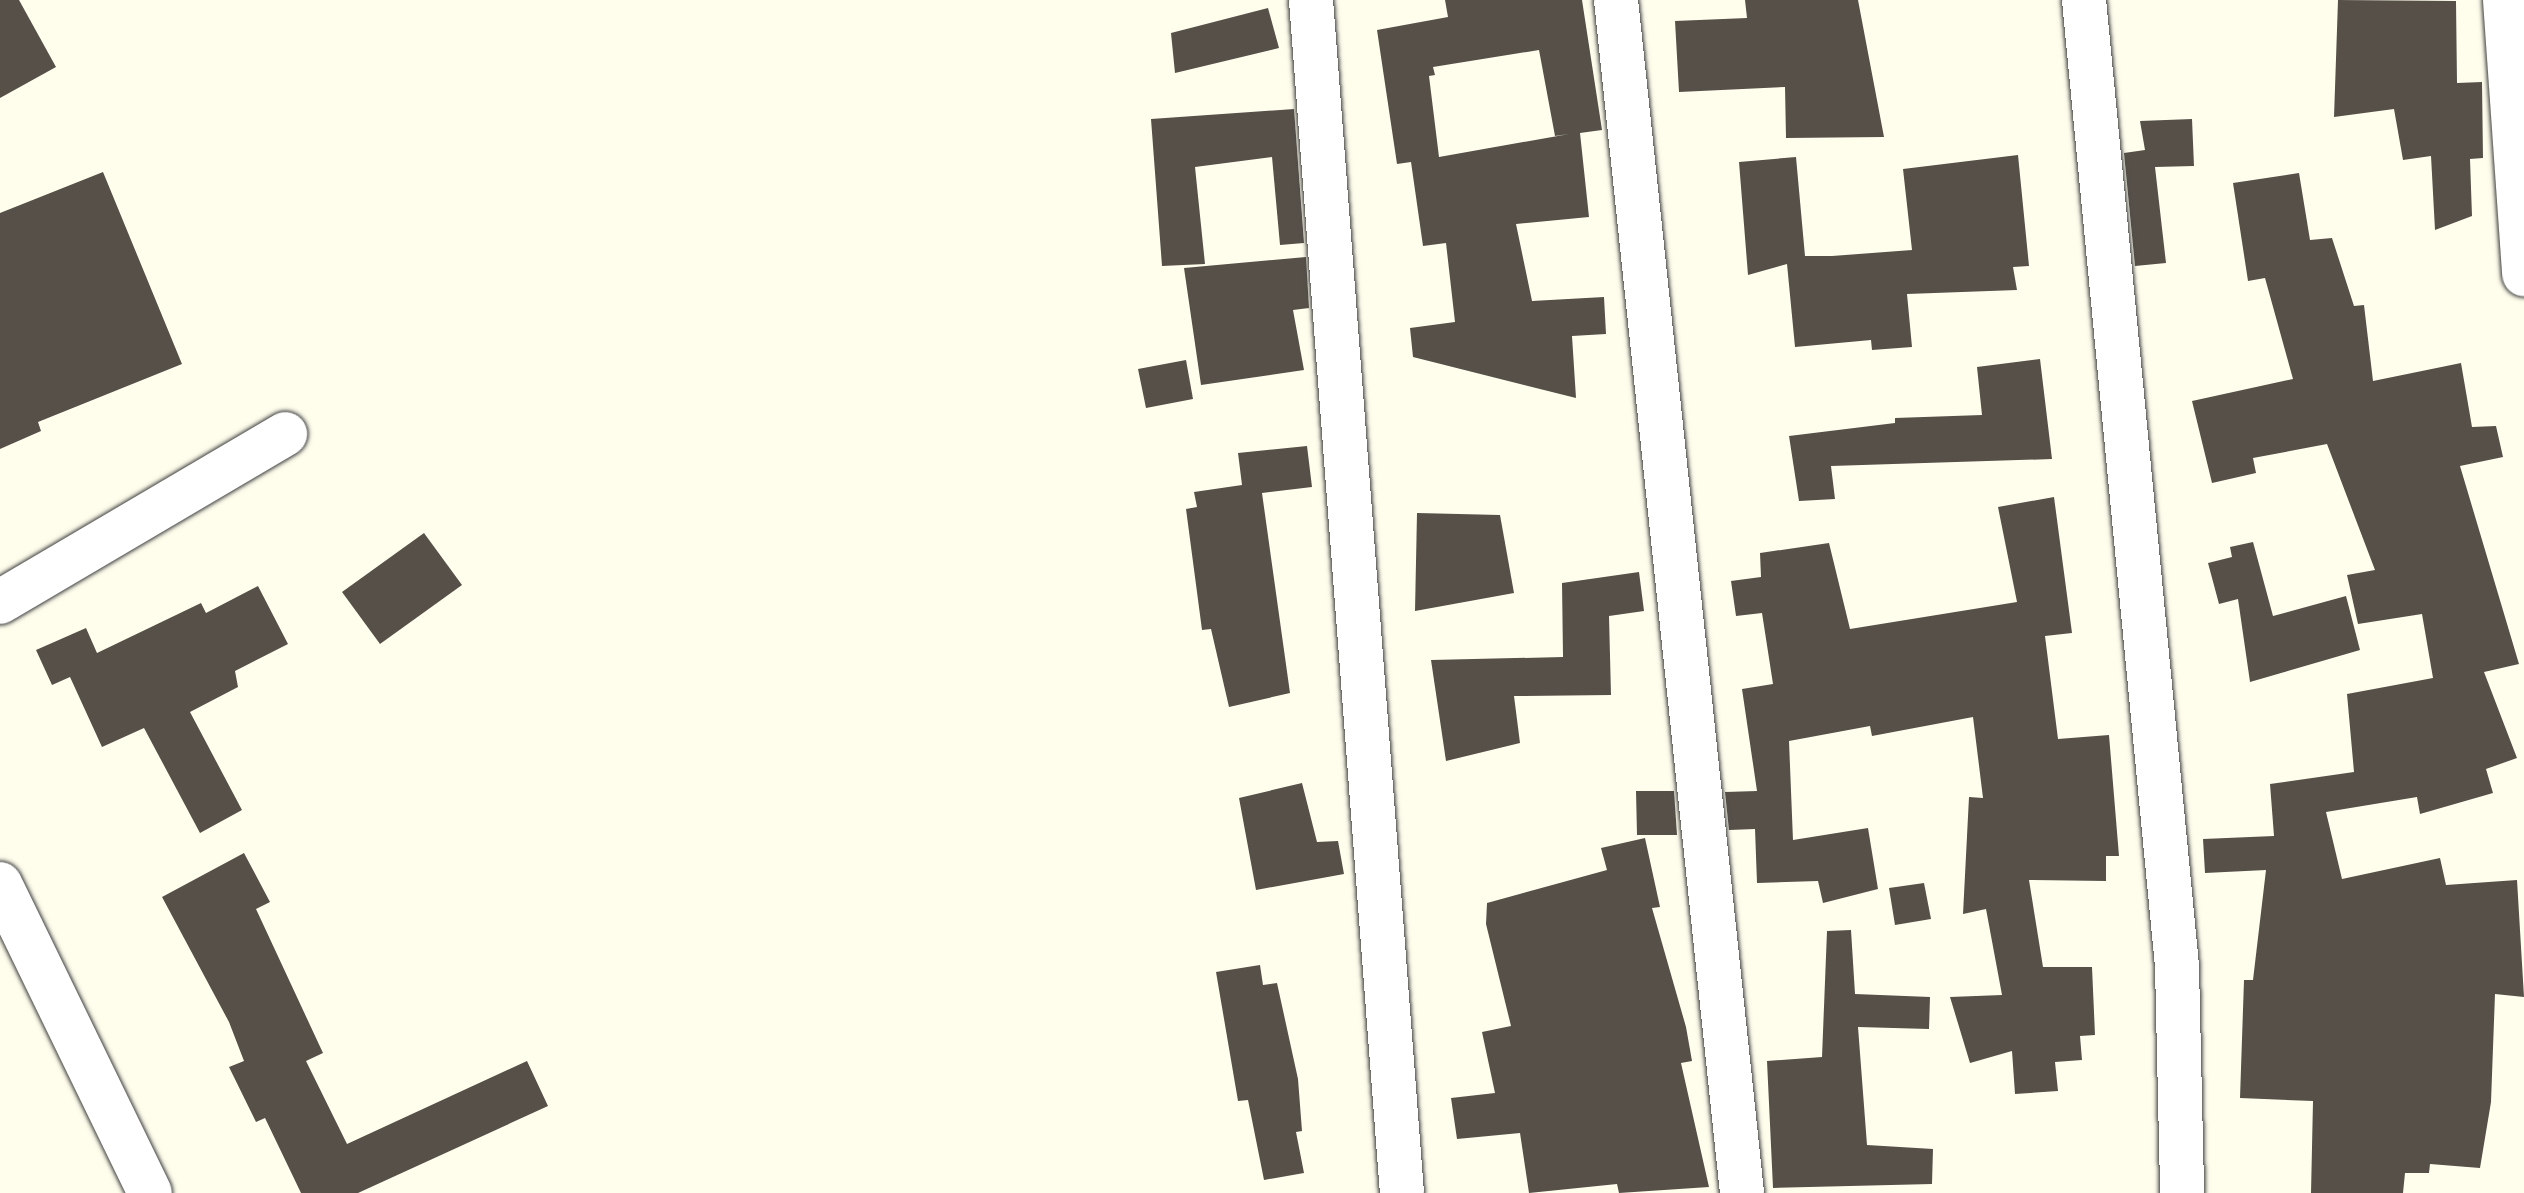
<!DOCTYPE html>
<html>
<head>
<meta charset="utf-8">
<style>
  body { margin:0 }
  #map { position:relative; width:2524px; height:1193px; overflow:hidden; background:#fffeed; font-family:"Source Serif 4",serif }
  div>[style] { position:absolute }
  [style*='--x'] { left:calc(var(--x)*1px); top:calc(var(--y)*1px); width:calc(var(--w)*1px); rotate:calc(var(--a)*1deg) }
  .building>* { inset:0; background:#565049 }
  .roads { filter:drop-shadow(0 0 2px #404040) drop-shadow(0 0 2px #404040) }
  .street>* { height:44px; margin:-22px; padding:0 22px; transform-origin:22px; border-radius:22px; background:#fff }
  span { translate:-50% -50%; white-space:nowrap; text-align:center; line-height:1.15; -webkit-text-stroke:8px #fff; paint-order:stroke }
</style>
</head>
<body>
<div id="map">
  <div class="building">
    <i style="clip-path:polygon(0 0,19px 0,56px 67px,0 98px)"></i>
    <i style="clip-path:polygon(evenodd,1445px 0,1582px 0,1602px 130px,1580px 133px,1589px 217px,1516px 224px,1532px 301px,1604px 297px,1606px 334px,1572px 336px,1576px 398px,1413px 357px,1410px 328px,1455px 322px,1446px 243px,1423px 246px,1411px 162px,1397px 164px,1377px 30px,1448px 17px,1445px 0,1539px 50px,1555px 136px,1569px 134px,1439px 157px,1429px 76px,1435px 75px,1433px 67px,1539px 50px)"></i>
    <i style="clip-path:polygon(1745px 0,1858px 0,1884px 137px,1786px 138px,1785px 87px,1679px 92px,1675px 21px,1747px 18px)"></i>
    <i style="clip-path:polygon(2338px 0,2456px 1px,2457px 83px,2482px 82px,2483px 158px,2470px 159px,2472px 216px,2435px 230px,2431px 156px,2403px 160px,2394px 109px,2334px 117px)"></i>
    <i style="clip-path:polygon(1268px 8px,1279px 48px,1175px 73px,1171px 33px)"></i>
    <i style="clip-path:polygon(1294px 109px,1304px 243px,1280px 245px,1272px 157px,1195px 167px,1205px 264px,1162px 266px,1151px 119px)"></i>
    <i style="clip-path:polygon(2192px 119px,2194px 166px,2155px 167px,2166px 263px,2135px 266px,2124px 153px,2145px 150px,2140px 121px)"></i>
    <i style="clip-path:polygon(2018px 155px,2029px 266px,2013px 267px,2017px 290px,1907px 294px,1912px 347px,1872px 350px,1871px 340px,1795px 347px,1787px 264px,1748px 275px,1739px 162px,1796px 157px,1805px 256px,1832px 256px,1912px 250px,1903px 169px)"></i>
    <i style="clip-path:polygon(103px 172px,182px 364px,38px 422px,41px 431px,0 449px,0 213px)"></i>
    <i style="clip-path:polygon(2299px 173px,2310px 240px,2332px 238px,2354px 306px,2364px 305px,2373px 381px,2461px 363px,2472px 427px,2496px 426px,2503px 457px,2460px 466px,2519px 664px,2484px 672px,2517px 758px,2486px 769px,2493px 793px,2420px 814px,2417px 797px,2326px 812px,2342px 879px,2440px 858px,2446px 885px,2517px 880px,2524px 997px,2495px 994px,2491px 1102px,2480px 1168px,2430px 1164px,2429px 1173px,2405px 1173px,2403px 1193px,2311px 1193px,2313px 1101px,2240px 1098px,2244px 980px,2253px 980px,2266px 870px,2205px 873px,2203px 839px,2274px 836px,2270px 784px,2354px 772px,2347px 694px,2433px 678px,2422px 614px,2358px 624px,2347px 575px,2375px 570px,2327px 444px,2253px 458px,2256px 473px,2212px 483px,2192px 401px,2293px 379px,2265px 278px,2248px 281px,2233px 183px)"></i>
    <i style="clip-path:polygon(1306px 257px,1309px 308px,1293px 310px,1304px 370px,1201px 385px,1184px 268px)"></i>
    <i style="clip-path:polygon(2040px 359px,2052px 459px,1831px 466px,1835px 499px,1799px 501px,1789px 436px,1895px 423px,1895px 418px,1982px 415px,1977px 367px)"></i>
    <i style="clip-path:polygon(1186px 360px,1193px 399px,1146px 408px,1138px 369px)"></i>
    <i style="clip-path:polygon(1307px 446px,1312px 487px,1262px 493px,1290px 693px,1229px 707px,1211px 629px,1202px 630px,1186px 509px,1197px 507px,1194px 492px,1242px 485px,1238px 453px)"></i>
    <i style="clip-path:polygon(2054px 497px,2072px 633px,2045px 636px,2058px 739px,2109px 735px,2119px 856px,2106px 856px,2106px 881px,2029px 880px,2043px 967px,2092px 967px,2095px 1035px,2080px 1036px,2082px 1060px,2055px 1062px,2058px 1091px,2015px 1094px,2012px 1051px,1970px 1063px,1950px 997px,2002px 995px,1986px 909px,1963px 914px,1969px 797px,1983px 798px,1973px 717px,1872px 736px,1870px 726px,1789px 741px,1793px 840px,1868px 828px,1878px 889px,1823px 903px,1818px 881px,1757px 883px,1755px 829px,1729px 830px,1725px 792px,1757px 791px,1742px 689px,1773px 684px,1762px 613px,1736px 616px,1731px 581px,1761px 577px,1760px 553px,1829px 543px,1850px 629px,2017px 602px,1998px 507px)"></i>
    <i style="clip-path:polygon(1417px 513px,1500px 515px,1514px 593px,1415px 611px)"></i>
    <i style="clip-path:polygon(424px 533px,462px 585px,380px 644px,342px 592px)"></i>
    <i style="clip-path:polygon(2253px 542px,2273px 616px,2346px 596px,2360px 650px,2250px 682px,2238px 599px,2219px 604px,2208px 563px,2232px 557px,2230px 547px)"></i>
    <i style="clip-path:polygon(1639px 572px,1644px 611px,1609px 616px,1611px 695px,1514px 696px,1520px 743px,1446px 761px,1431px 660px,1563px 657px,1562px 583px)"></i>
    <i style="clip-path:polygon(258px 586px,288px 644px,235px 671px,238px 687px,190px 712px,242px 810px,200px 833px,144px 728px,102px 747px,70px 677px,52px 685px,36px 650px,86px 628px,97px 653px,201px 603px,206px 613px)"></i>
    <i style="clip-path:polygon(1302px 783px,1317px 842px,1338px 841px,1344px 874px,1256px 890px,1239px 798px)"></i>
    <i style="clip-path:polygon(1636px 791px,1674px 791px,1677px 835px,1637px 835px)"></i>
    <i style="clip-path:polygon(1645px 838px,1660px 907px,1652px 908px,1686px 1027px,1692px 1061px,1681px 1063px,1709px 1187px,1619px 1193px,1617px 1184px,1529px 1193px,1520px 1133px,1457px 1139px,1451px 1098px,1495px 1093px,1482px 1032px,1511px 1026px,1486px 924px,1487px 903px,1607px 870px,1601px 848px)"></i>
    <i style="clip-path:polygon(244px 853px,270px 902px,256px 909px,323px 1053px,306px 1061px,347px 1144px,527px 1061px,548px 1106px,358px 1193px,301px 1193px,265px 1118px,256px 1122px,229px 1067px,244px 1061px,229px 1022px,162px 897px)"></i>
    <i style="clip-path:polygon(1924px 883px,1931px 919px,1895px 925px,1889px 888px)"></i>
    <i style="clip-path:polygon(1851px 930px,1855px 994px,1930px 997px,1929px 1029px,1858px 1027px,1867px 1145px,1933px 1149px,1932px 1184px,1773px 1188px,1767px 1061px,1822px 1057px,1827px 931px)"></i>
    <i style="clip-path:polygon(1260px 965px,1263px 985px,1277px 983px,1298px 1079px,1302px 1131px,1296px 1132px,1304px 1173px,1264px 1180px,1248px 1100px,1238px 1101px,1216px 972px)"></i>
  </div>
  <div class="roads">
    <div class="street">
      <i style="--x:1311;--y:0;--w:1196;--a:85.64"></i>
      <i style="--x:1616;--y:0;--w:1200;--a:83.97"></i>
      <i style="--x:2084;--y:0;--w:970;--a:84.5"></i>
      <i style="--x:2177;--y:966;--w:227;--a:88.7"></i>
      <i style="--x:2505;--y:0;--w:275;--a:86"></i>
      <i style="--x:0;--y:602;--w:331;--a:-30.5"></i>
      <i style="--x:0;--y:884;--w:343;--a:64.1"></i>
    </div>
  </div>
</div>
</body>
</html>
